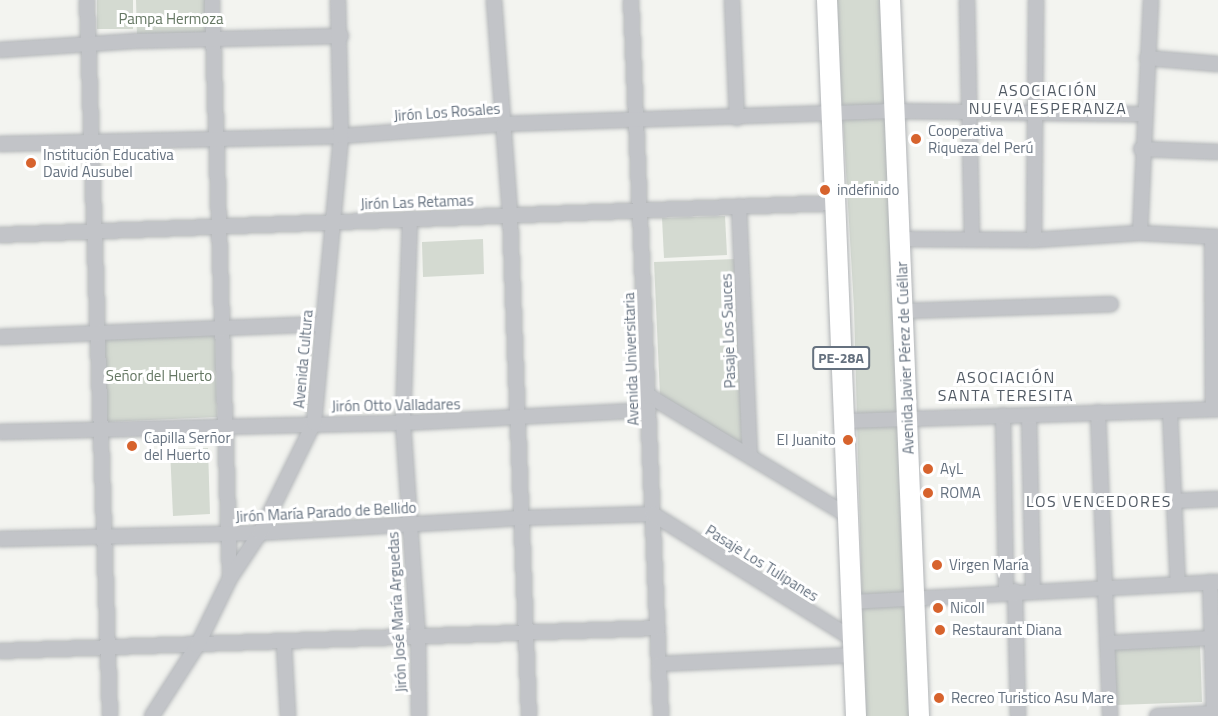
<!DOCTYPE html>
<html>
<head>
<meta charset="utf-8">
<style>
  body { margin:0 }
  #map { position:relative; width:1218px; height:716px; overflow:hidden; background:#f3f4f0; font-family:"Titillium Web",sans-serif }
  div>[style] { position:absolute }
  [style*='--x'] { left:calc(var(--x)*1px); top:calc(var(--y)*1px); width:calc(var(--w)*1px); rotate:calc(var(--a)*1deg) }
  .green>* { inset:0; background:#d4dad1 }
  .roads { filter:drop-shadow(0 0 2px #b2b5b8) drop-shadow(0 0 2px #b2b5b8) }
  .minor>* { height:14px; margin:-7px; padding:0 7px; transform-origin:7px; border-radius:7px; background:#c2c4c8 }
  .highway>* { height:20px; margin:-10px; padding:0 10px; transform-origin:10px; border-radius:10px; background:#fff }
  .dots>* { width:16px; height:16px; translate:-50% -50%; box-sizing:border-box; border:3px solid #fff; border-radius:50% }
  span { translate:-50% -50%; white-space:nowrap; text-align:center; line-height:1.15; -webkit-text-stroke:6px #fff; paint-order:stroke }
  .shield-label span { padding:2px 4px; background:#fff; border:2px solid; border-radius:4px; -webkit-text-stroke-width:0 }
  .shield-label { font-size:14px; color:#65717f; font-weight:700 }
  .park-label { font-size:15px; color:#657763 }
  .street-label { font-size:15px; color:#65717f }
  .poi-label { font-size:15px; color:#65717f }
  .left { translate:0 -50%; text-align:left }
  .right { translate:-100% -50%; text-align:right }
  .neighbourhood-label { font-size:16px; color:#525b65; letter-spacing:1.5px }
</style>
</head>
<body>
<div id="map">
  <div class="green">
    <i style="clip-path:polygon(97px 0,133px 0,133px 29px,97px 29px)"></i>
    <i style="clip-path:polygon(136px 0,206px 0,207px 35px,137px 37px)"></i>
    <i style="clip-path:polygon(836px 0,882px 0,909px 716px,865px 716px,854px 308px)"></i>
    <i style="clip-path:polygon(725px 216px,727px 255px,664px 258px,662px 218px)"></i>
    <i style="clip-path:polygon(483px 239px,484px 274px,423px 277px,422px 242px)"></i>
    <i style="clip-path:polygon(736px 259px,742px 445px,660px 396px,654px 262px)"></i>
    <i style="clip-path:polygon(215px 330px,217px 417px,105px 422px,102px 335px)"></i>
    <i style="clip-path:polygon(208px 448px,210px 514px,173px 516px,170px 449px)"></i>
    <i style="clip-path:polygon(1200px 644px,1202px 702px,1116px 705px,1113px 647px)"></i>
  </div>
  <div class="roads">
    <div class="minor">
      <i style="--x:87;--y:0;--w:716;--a:88.16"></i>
      <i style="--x:212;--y:0;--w:578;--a:88.22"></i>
      <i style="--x:494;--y:0;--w:216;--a:85.7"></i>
      <i style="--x:510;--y:215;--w:501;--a:87.83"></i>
      <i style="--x:631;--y:0;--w:717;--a:87.6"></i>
      <i style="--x:732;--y:0;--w:118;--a:87.6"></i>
      <i style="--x:967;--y:0;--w:238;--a:88.8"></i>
      <i style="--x:0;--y:50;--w:134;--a:-3.8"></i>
      <i style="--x:134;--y:41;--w:207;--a:-1.4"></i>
      <i style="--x:1147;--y:58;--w:71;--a:4.8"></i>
      <i style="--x:0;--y:144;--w:341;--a:-1.3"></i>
      <i style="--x:341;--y:136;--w:163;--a:-4.2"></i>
      <i style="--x:504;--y:124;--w:382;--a:-1.9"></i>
      <i style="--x:886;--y:111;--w:256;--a:0.7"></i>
      <i style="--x:1141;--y:149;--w:77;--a:2.2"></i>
      <i style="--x:739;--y:206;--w:249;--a:87.5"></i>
      <i style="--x:410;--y:219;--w:204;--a:92"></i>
      <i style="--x:403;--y:423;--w:214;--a:86"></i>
      <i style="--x:418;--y:636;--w:80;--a:89.3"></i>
      <i style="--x:1140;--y:233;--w:233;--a:-87.3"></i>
      <i style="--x:0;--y:235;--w:836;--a:-2.19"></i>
      <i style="--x:1212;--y:237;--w:172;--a:89.7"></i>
      <i style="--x:900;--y:239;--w:134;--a:0.4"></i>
      <i style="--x:1034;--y:240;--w:106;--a:-3.8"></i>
      <i style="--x:1140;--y:233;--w:78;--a:2.9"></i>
      <i style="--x:1034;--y:240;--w:240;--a:-89.5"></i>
      <i style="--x:904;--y:311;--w:207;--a:-1.9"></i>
      <i style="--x:0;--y:337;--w:323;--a:-2.3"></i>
      <i style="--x:648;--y:395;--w:232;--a:31.1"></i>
      <i style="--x:1170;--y:411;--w:173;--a:87.4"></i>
      <i style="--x:1098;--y:412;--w:304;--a:87.7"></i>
      <i style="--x:1003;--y:415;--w:177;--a:89"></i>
      <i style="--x:1029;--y:416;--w:175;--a:88.7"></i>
      <i style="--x:844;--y:421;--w:374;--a:-1.8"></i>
      <i style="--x:0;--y:432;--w:403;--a:-1.3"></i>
      <i style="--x:403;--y:423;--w:246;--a:-3"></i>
      <i style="--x:1173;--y:501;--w:45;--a:-2.5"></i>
      <i style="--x:0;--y:539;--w:260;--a:-1.3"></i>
      <i style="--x:260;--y:533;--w:259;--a:-3.3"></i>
      <i style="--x:519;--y:518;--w:134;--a:-1.7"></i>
      <i style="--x:653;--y:514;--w:236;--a:32"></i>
      <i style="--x:1210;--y:582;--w:134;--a:88.3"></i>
      <i style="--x:1015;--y:591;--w:125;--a:88.6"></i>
      <i style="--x:852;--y:602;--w:367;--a:-3.1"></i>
      <i style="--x:1107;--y:643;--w:105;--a:-2.7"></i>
      <i style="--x:284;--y:644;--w:72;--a:86.8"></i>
      <i style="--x:0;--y:651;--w:658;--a:-2"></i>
      <i style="--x:659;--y:664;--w:195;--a:-2.6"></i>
      <i style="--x:152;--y:716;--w:83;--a:-57.3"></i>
      <i style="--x:197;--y:646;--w:76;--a:-64.1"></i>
      <i style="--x:230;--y:578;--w:54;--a:-56.3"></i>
      <i style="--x:260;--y:533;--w:123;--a:-63.9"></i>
      <i style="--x:314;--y:423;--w:288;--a:-84.6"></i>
      <i style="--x:341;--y:136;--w:136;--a:-91.3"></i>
      <i style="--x:1157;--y:716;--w:57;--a:-3"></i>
    </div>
    <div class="highway">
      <i style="--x:827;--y:0;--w:717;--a:87.68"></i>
      <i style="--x:890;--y:0;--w:717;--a:87.68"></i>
    </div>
  </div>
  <div class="dots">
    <i style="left:916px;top:139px;background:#d7632d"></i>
    <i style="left:31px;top:163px;background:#d7632d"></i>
    <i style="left:825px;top:190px;background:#d7632d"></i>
    <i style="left:848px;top:440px;background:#d7632d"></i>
    <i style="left:132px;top:446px;background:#d7632d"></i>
    <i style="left:928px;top:469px;background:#d7632d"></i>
    <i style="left:928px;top:493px;background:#d7632d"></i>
    <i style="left:937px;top:565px;background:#d7632d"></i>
    <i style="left:938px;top:608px;background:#d7632d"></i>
    <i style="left:940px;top:630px;background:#d7632d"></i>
    <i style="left:939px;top:698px;background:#d7632d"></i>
  </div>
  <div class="shield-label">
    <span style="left:841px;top:358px">PE-28A</span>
  </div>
  <div class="park-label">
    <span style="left:171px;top:19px">Pampa Hermoza</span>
    <span style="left:159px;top:376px">Señor del Huerto</span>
  </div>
  <div class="street-label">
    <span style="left:447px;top:112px;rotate:-4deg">Jirón Los Rosales</span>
    <span style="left:417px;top:202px;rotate:-2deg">Jirón Las Retamas</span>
    <span style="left:728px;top:331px;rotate:-92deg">Pasaje Los Sauces</span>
    <span style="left:905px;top:358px;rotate:-92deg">Avenida Javier Pérez de Cuéllar</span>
    <span style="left:303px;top:359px;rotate:-85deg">Avenida Cultura</span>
    <span style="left:631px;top:359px;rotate:-92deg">Avenida Universitaria</span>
    <span style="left:396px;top:405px;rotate:-1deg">Jirón Otto Valladares</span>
    <span style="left:326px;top:512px;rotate:-3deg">Jirón María Parado de Bellido</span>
    <span style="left:762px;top:563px;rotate:32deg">Pasaje Los Tulipanes</span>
    <span style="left:397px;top:612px;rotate:-93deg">Jirón José María Arguedas</span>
  </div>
  <div class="poi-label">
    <span class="left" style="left:928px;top:139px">Cooperativa<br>Riqueza del Perú</span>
    <span class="left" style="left:43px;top:163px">Institución Educativa<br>David Ausubel</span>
    <span class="left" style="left:837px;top:190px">indefinido</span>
    <span class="left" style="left:144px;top:446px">Capilla Serñor<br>del Huerto</span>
    <span class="right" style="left:836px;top:440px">El Juanito</span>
    <span class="left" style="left:940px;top:469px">AyL</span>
    <span class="left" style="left:940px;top:493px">ROMA</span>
    <span class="left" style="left:949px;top:565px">Virgen María</span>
    <span class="left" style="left:950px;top:608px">Nicoll</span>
    <span class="left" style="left:952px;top:630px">Restaurant Diana</span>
    <span class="left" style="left:951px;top:698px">Recreo Turistico Asu Mare</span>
  </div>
  <div class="neighbourhood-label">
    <span style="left:1048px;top:99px">ASOCIACIÓN<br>NUEVA ESPERANZA</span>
    <span style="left:1006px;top:386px">ASOCIACIÓN<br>SANTA TERESITA</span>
    <span style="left:1099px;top:501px">LOS VENCEDORES</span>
  </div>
</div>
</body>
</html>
